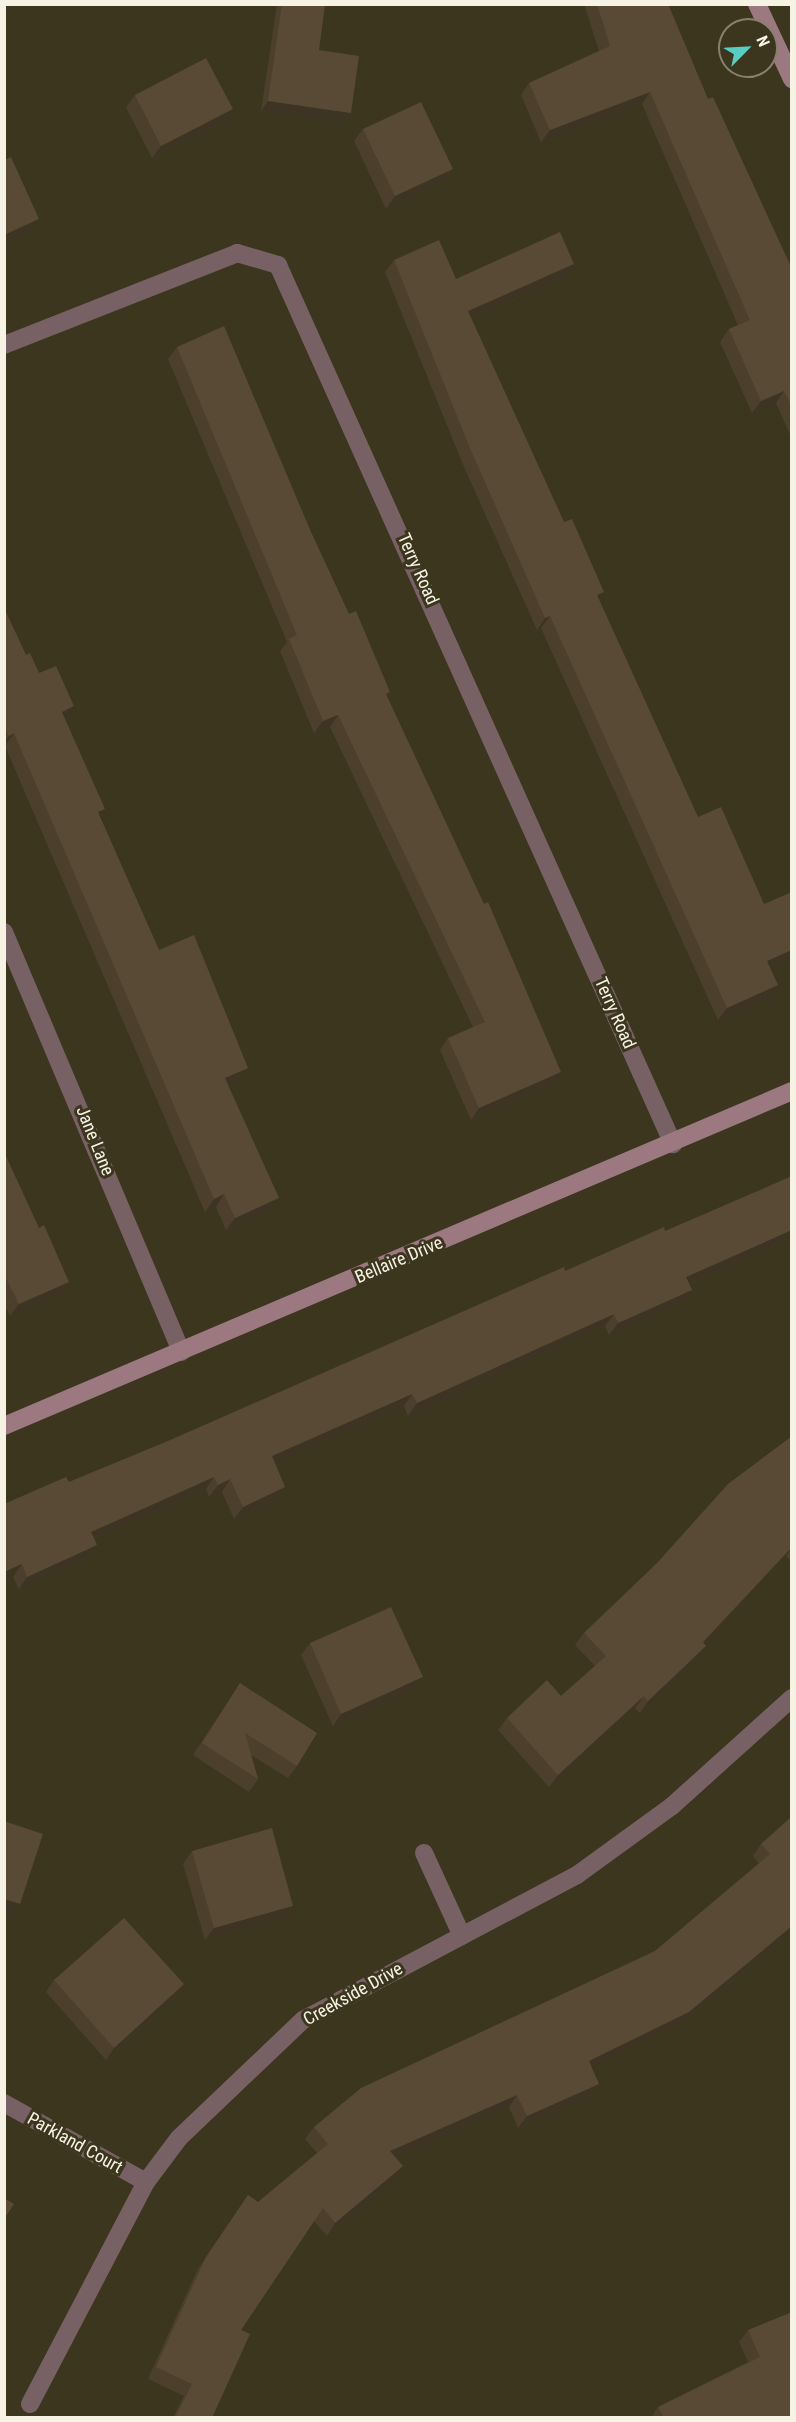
<!DOCTYPE html>
<html>
<head>
<meta charset="utf-8">
<style>
  body { margin:0 }
  #map { position:relative; width:796px; height:2422px; overflow:hidden; background:#3c361e; font-family:"Roboto Condensed",sans-serif }
  div>[style] { position:absolute }
  [style*='--x'] { left:calc(var(--x)*1px); top:calc(var(--y)*1px); width:calc(var(--w)*1px); rotate:calc(var(--a)*1deg) }
  .street>* { height:18px; margin:-9px; padding:0 9px; transform-origin:9px; border-radius:9px; background:#786165 }
  .secondary>* { height:18px; margin:-9px; padding:0 9px; transform-origin:9px; border-radius:9px; background:#9c7880 }
  .wall>* { inset:0; background:#4c402d }
  .shaded-wall>* { inset:0; background:#3e3424 }
  .building>* { inset:0; background:#584a34 }
  span { translate:-50% -50%; white-space:nowrap; text-align:center; line-height:1.15; -webkit-text-stroke:6px #3c361e; paint-order:stroke }
  .street-label { font-size:18px; color:#f6f2e4 }
  .frame { position:absolute; inset:0; border:6px solid #f6f2e4; pointer-events:none }
  .north { position:absolute; left:718px; top:18px; width:60px; height:60px; box-sizing:border-box; background:#3c361e; border:2px solid #86816d; border-radius:50%; rotate:66deg; font-size:16px; font-weight:700; line-height:24px; text-align:center; color:#f6f2e4 }
  .north::after { content:''; display:block; margin:auto; width:21px; height:27px; background:#57cec2; clip-path:polygon(50% 0,100% 100%,50% 72%,0 100%) }
</style>
</head>
<body>
<div id="map">
  <div class="street">
    <i style="--x:4;--y:345;--w:251;--a:-21.5"></i>
    <i style="--x:237;--y:253;--w:43;--a:16.3"></i>
    <i style="--x:278;--y:265;--w:964;--a:65.8"></i>
    <i style="--x:4;--y:932;--w:456;--a:67.1"></i>
    <i style="--x:424;--y:1853;--w:91;--a:65.4"></i>
    <i style="--x:4;--y:2103;--w:162;--a:29.1"></i>
    <i style="--x:30;--y:2404;--w:250;--a:-62.4"></i>
    <i style="--x:146;--y:2182;--w:55;--a:-53.1"></i>
    <i style="--x:179;--y:2138;--w:171;--a:-43.6"></i>
    <i style="--x:303;--y:2020;--w:310;--a:-27.9"></i>
    <i style="--x:577;--y:1875;--w:117;--a:-36"></i>
    <i style="--x:672;--y:1806;--w:161;--a:-42"></i>
  </div>
  <div class="secondary">
    <i style="--x:757;--y:4;--w:83;--a:65"></i>
    <i style="--x:4;--y:1426;--w:856;--a:-23.03"></i>
  </div>
  <div class="wall">
    <i style="clip-path:polygon(277px 4px,325px 4px,319px 50px,351px 113px,343px 123px,261px 111px)"></i>
    <i style="clip-path:polygon(584px 4px,668px 4px,708px 99px,792px 269px,792px 439px,776px 403px,752px 413px,720px 342px,729px 329px,738px 325px,642px 104px,541px 142px,521px 95px,529px 83px,599px 51px)"></i>
    <i style="clip-path:polygon(135px 95px,224px 122px,152px 158px,126px 107px)"></i>
    <i style="clip-path:polygon(363px 129px,453px 169px,444px 181px,386px 209px,354px 141px)"></i>
    <i style="clip-path:polygon(394px 260px,456px 279px,566px 276px,471px 318px,564px 522px,604px 592px,599px 600px,698px 817px,778px 985px,770px 998px,718px 1020px,541px 628px,537px 630px,461px 460px,385px 272px)"></i>
    <i style="clip-path:polygon(177px 347px,311px 532px,387px 697px,552px 1084px,471px 1120px,440px 1050px,448px 1038px,473px 1027px,330px 727px,314px 733px,280px 651px,287px 642px,168px 359px)"></i>
    <i style="clip-path:polygon(4px 608px,26px 655px,39px 673px,65px 719px,100px 817px,159px 950px,248px 1068px,239px 1080px,228px 1085px,270px 1210px,226px 1230px,216px 1207px,205px 1212px,5px 746px,4px 746px)"></i>
    <i style="clip-path:polygon(4px 1152px,39px 1228px,69px 1282px,60px 1294px,10px 1316px,4px 1304px)"></i>
    <i style="clip-path:polygon(665px 1231px,792px 1238px,689px 1284px,692px 1290px,683px 1303px,609px 1335px,605px 1326px,408px 1416px,404px 1406px,275px 1463px,285px 1487px,277px 1500px,234px 1519px,222px 1492px,209px 1497px,206px 1489px,94px 1539px,88px 1558px,19px 1589px,13px 1577px,69px 1482px,168px 1441px,565px 1271px)"></i>
    <i style="clip-path:polygon(792px 1436px,792px 1563px,786px 1556px,704px 1644px,697px 1658px,640px 1713px,635px 1708px,549px 1787px,498px 1730px,507px 1718px,561px 1696px,595px 1666px,575px 1645px,584px 1633px)"></i>
    <i style="clip-path:polygon(310px 1643px,414px 1690px,333px 1726px,301px 1655px)"></i>
    <i style="clip-path:polygon(240px 1683px,297px 1766px,288px 1778px,251px 1755px,258px 1779px,249px 1792px,193px 1755px)"></i>
    <i style="clip-path:polygon(792px 1820px,792px 1931px,680px 2024px,591px 2067px,599px 2084px,590px 2096px,518px 2128px,509px 2107px,395px 2158px,403px 2166px,394px 2179px,327px 2236px,314px 2221px,241px 2330px,212px 2418px,173px 2418px,184px 2396px,148px 2379px,198px 2269px,248px 2195px,258px 2202px,317px 2153px,305px 2139px,314px 2127px,655px 1951px,759px 1864px,753px 1856px,761px 1844px)"></i>
    <i style="clip-path:polygon(192px 1851px,293px 1906px,285px 1918px,205px 1940px,183px 1864px)"></i>
    <i style="clip-path:polygon(54px 1980px,184px 1984px,175px 1997px,106px 2060px,46px 1992px)"></i>
    <i style="clip-path:polygon(748px 2330px,792px 2418px,651px 2418px,658px 2407px,748px 2362px,739px 2342px)"></i>
  </div>
  <div class="shaded-wall">
    <i style="clip-path:polygon(650px 92px,642px 104px,541px 142px,550px 130px)"></i>
    <i style="clip-path:polygon(268px 101px,351px 113px,343px 123px,261px 111px)"></i>
    <i style="clip-path:polygon(233px 109px,224px 122px,152px 158px,161px 146px)"></i>
    <i style="clip-path:polygon(453px 169px,444px 181px,386px 209px,395px 196px)"></i>
    <i style="clip-path:polygon(39px 219px,29px 233px,4px 244px,4px 235px)"></i>
    <i style="clip-path:polygon(574px 264px,566px 276px,459px 323px,468px 311px)"></i>
    <i style="clip-path:polygon(784px 391px,776px 403px,752px 413px,761px 401px)"></i>
    <i style="clip-path:polygon(604px 592px,596px 604px,597px 595px)"></i>
    <i style="clip-path:polygon(550px 616px,541px 628px,537px 630px,545px 618px)"></i>
    <i style="clip-path:polygon(74px 706px,66px 719px,62px 712px)"></i>
    <i style="clip-path:polygon(338px 715px,330px 727px,314px 733px,323px 721px)"></i>
    <i style="clip-path:polygon(14px 733px,5px 746px,4px 746px,4px 741px,9px 736px)"></i>
    <i style="clip-path:polygon(105px 809px,97px 821px,98px 812px)"></i>
    <i style="clip-path:polygon(792px 950px,792px 958px,759px 973px,767px 961px)"></i>
    <i style="clip-path:polygon(778px 985px,770px 998px,718px 1020px,727px 1008px)"></i>
    <i style="clip-path:polygon(248px 1068px,239px 1080px,217px 1090px,225px 1078px)"></i>
    <i style="clip-path:polygon(561px 1072px,552px 1084px,471px 1120px,479px 1108px)"></i>
    <i style="clip-path:polygon(224px 1194px,216px 1207px,205px 1212px,214px 1199px)"></i>
    <i style="clip-path:polygon(279px 1198px,270px 1210px,226px 1230px,235px 1218px)"></i>
    <i style="clip-path:polygon(792px 1230px,792px 1238px,677px 1289px,686px 1277px)"></i>
    <i style="clip-path:polygon(69px 1282px,60px 1294px,10px 1316px,19px 1304px)"></i>
    <i style="clip-path:polygon(692px 1290px,683px 1303px,609px 1335px,618px 1323px)"></i>
    <i style="clip-path:polygon(614px 1314px,605px 1326px,408px 1416px,417px 1403px)"></i>
    <i style="clip-path:polygon(412px 1394px,404px 1406px,263px 1469px,272px 1456px)"></i>
    <i style="clip-path:polygon(214px 1477px,206px 1489px,82px 1544px,91px 1532px)"></i>
    <i style="clip-path:polygon(230px 1479px,222px 1492px,209px 1497px,218px 1485px)"></i>
    <i style="clip-path:polygon(285px 1487px,277px 1500px,234px 1519px,243px 1507px)"></i>
    <i style="clip-path:polygon(97px 1545px,88px 1558px,19px 1589px,27px 1577px)"></i>
    <i style="clip-path:polygon(792px 1547px,786px 1556px,694px 1655px,703px 1642px)"></i>
    <i style="clip-path:polygon(22px 1564px,13px 1577px,4px 1581px,4px 1572px)"></i>
    <i style="clip-path:polygon(706px 1646px,697px 1658px,640px 1713px,648px 1701px)"></i>
    <i style="clip-path:polygon(423px 1677px,414px 1690px,333px 1726px,341px 1714px)"></i>
    <i style="clip-path:polygon(644px 1696px,635px 1708px,549px 1787px,558px 1775px)"></i>
    <i style="clip-path:polygon(4px 1899px,20px 1904px,12px 1916px,4px 1914px)"></i>
    <i style="clip-path:polygon(293px 1906px,285px 1918px,205px 1940px,214px 1928px)"></i>
    <i style="clip-path:polygon(792px 1926px,792px 1931px,680px 2024px,580px 2073px,589px 2061px)"></i>
    <i style="clip-path:polygon(184px 1984px,175px 1997px,106px 2060px,114px 2048px)"></i>
    <i style="clip-path:polygon(599px 2084px,590px 2096px,518px 2128px,527px 2116px)"></i>
    <i style="clip-path:polygon(517px 2095px,509px 2107px,382px 2164px,390px 2151px)"></i>
    <i style="clip-path:polygon(403px 2166px,394px 2179px,327px 2236px,335px 2223px)"></i>
  </div>
  <div class="building">
    <i style="clip-path:polygon(282px 4px,325px 4px,319px 50px,359px 56px,351px 113px,268px 101px)"></i>
    <i style="clip-path:polygon(597px 4px,668px 4px,708px 99px,713px 97px,792px 269px,792px 407px,784px 391px,761px 401px,729px 329px,750px 320px,650px 92px,550px 130px,529px 83px,610px 46px)"></i>
    <i style="clip-path:polygon(206px 58px,233px 109px,161px 146px,135px 95px)"></i>
    <i style="clip-path:polygon(421px 102px,453px 169px,395px 196px,363px 129px)"></i>
    <i style="clip-path:polygon(11px 157px,39px 219px,4px 235px,4px 160px)"></i>
    <i style="clip-path:polygon(560px 232px,574px 264px,468px 311px,564px 522px,572px 519px,604px 592px,597px 595px,698px 817px,721px 807px,764px 904px,792px 892px,792px 950px,767px 961px,778px 985px,727px 1008px,550px 616px,545px 618px,470px 448px,394px 260px,439px 240px,456px 279px)"></i>
    <i style="clip-path:polygon(224px 326px,311px 532px,349px 614px,356px 611px,390px 692px,386px 694px,484px 904px,488px 902px,561px 1072px,479px 1108px,448px 1038px,485px 1022px,338px 715px,323px 721px,289px 639px,297px 635px,177px 347px)"></i>
    <i style="clip-path:polygon(4px 608px,26px 655px,30px 653px,39px 673px,56px 666px,74px 706px,62px 712px,105px 809px,98px 812px,159px 950px,194px 935px,248px 1068px,225px 1078px,279px 1198px,235px 1218px,224px 1194px,214px 1199px,14px 733px,9px 736px,4px 727px)"></i>
    <i style="clip-path:polygon(4px 1152px,39px 1228px,44px 1225px,69px 1282px,19px 1304px,4px 1274px)"></i>
    <i style="clip-path:polygon(792px 1176px,792px 1230px,686px 1277px,692px 1290px,618px 1323px,614px 1314px,417px 1403px,412px 1394px,272px 1456px,285px 1487px,243px 1507px,230px 1479px,218px 1485px,214px 1477px,91px 1532px,97px 1545px,27px 1577px,22px 1564px,4px 1572px,4px 1504px,66px 1477px,69px 1482px,168px 1441px,564px 1267px,565px 1271px,664px 1227px,665px 1231px)"></i>
    <i style="clip-path:polygon(792px 1436px,792px 1547px,703px 1642px,706px 1646px,648px 1701px,644px 1696px,558px 1775px,507px 1718px,547px 1680px,561px 1696px,606px 1656px,584px 1633px,657px 1563px,728px 1484px)"></i>
    <i style="clip-path:polygon(391px 1607px,423px 1677px,341px 1714px,310px 1643px)"></i>
    <i style="clip-path:polygon(240px 1683px,317px 1733px,297px 1766px,245px 1733px,258px 1779px,202px 1743px)"></i>
    <i style="clip-path:polygon(790px 1818px,792px 1820px,792px 1926px,689px 2012px,589px 2061px,599px 2084px,527px 2116px,517px 2095px,390px 2151px,403px 2166px,335px 2223px,323px 2208px,241px 2330px,250px 2334px,212px 2418px,175px 2418px,192px 2384px,156px 2367px,206px 2257px,248px 2195px,258px 2202px,328px 2144px,314px 2127px,361px 2088px,655px 1951px,770px 1854px,761px 1844px)"></i>
    <i style="clip-path:polygon(4px 1821px,43px 1834px,20px 1904px,4px 1899px)"></i>
    <i style="clip-path:polygon(272px 1828px,293px 1906px,214px 1928px,192px 1851px)"></i>
    <i style="clip-path:polygon(124px 1918px,184px 1984px,114px 2048px,54px 1980px)"></i>
    <i style="clip-path:polygon(4px 2198px,14px 2204px,4px 2219px)"></i>
    <i style="clip-path:polygon(792px 2312px,792px 2417px,789px 2418px,664px 2418px,658px 2407px,760px 2357px,748px 2330px)"></i>
  </div>
  <div class="street-label">
    <span style="left:418px;top:569px;rotate:66deg">Terry Road</span>
    <span style="left:615px;top:1013px;rotate:66deg">Terry Road</span>
    <span style="left:95px;top:1141px;rotate:68deg">Jane Lane</span>
    <span style="left:399px;top:1260px;rotate:-23deg">Bellaire Drive</span>
    <span style="left:353px;top:1994px;rotate:-29deg">Creekside Drive</span>
    <span style="left:75px;top:2143px;rotate:29deg">Parkland Court</span>
  </div>
  <div class="frame"></div>
  <div class="north">N</div>
</div>
</body>
</html>
